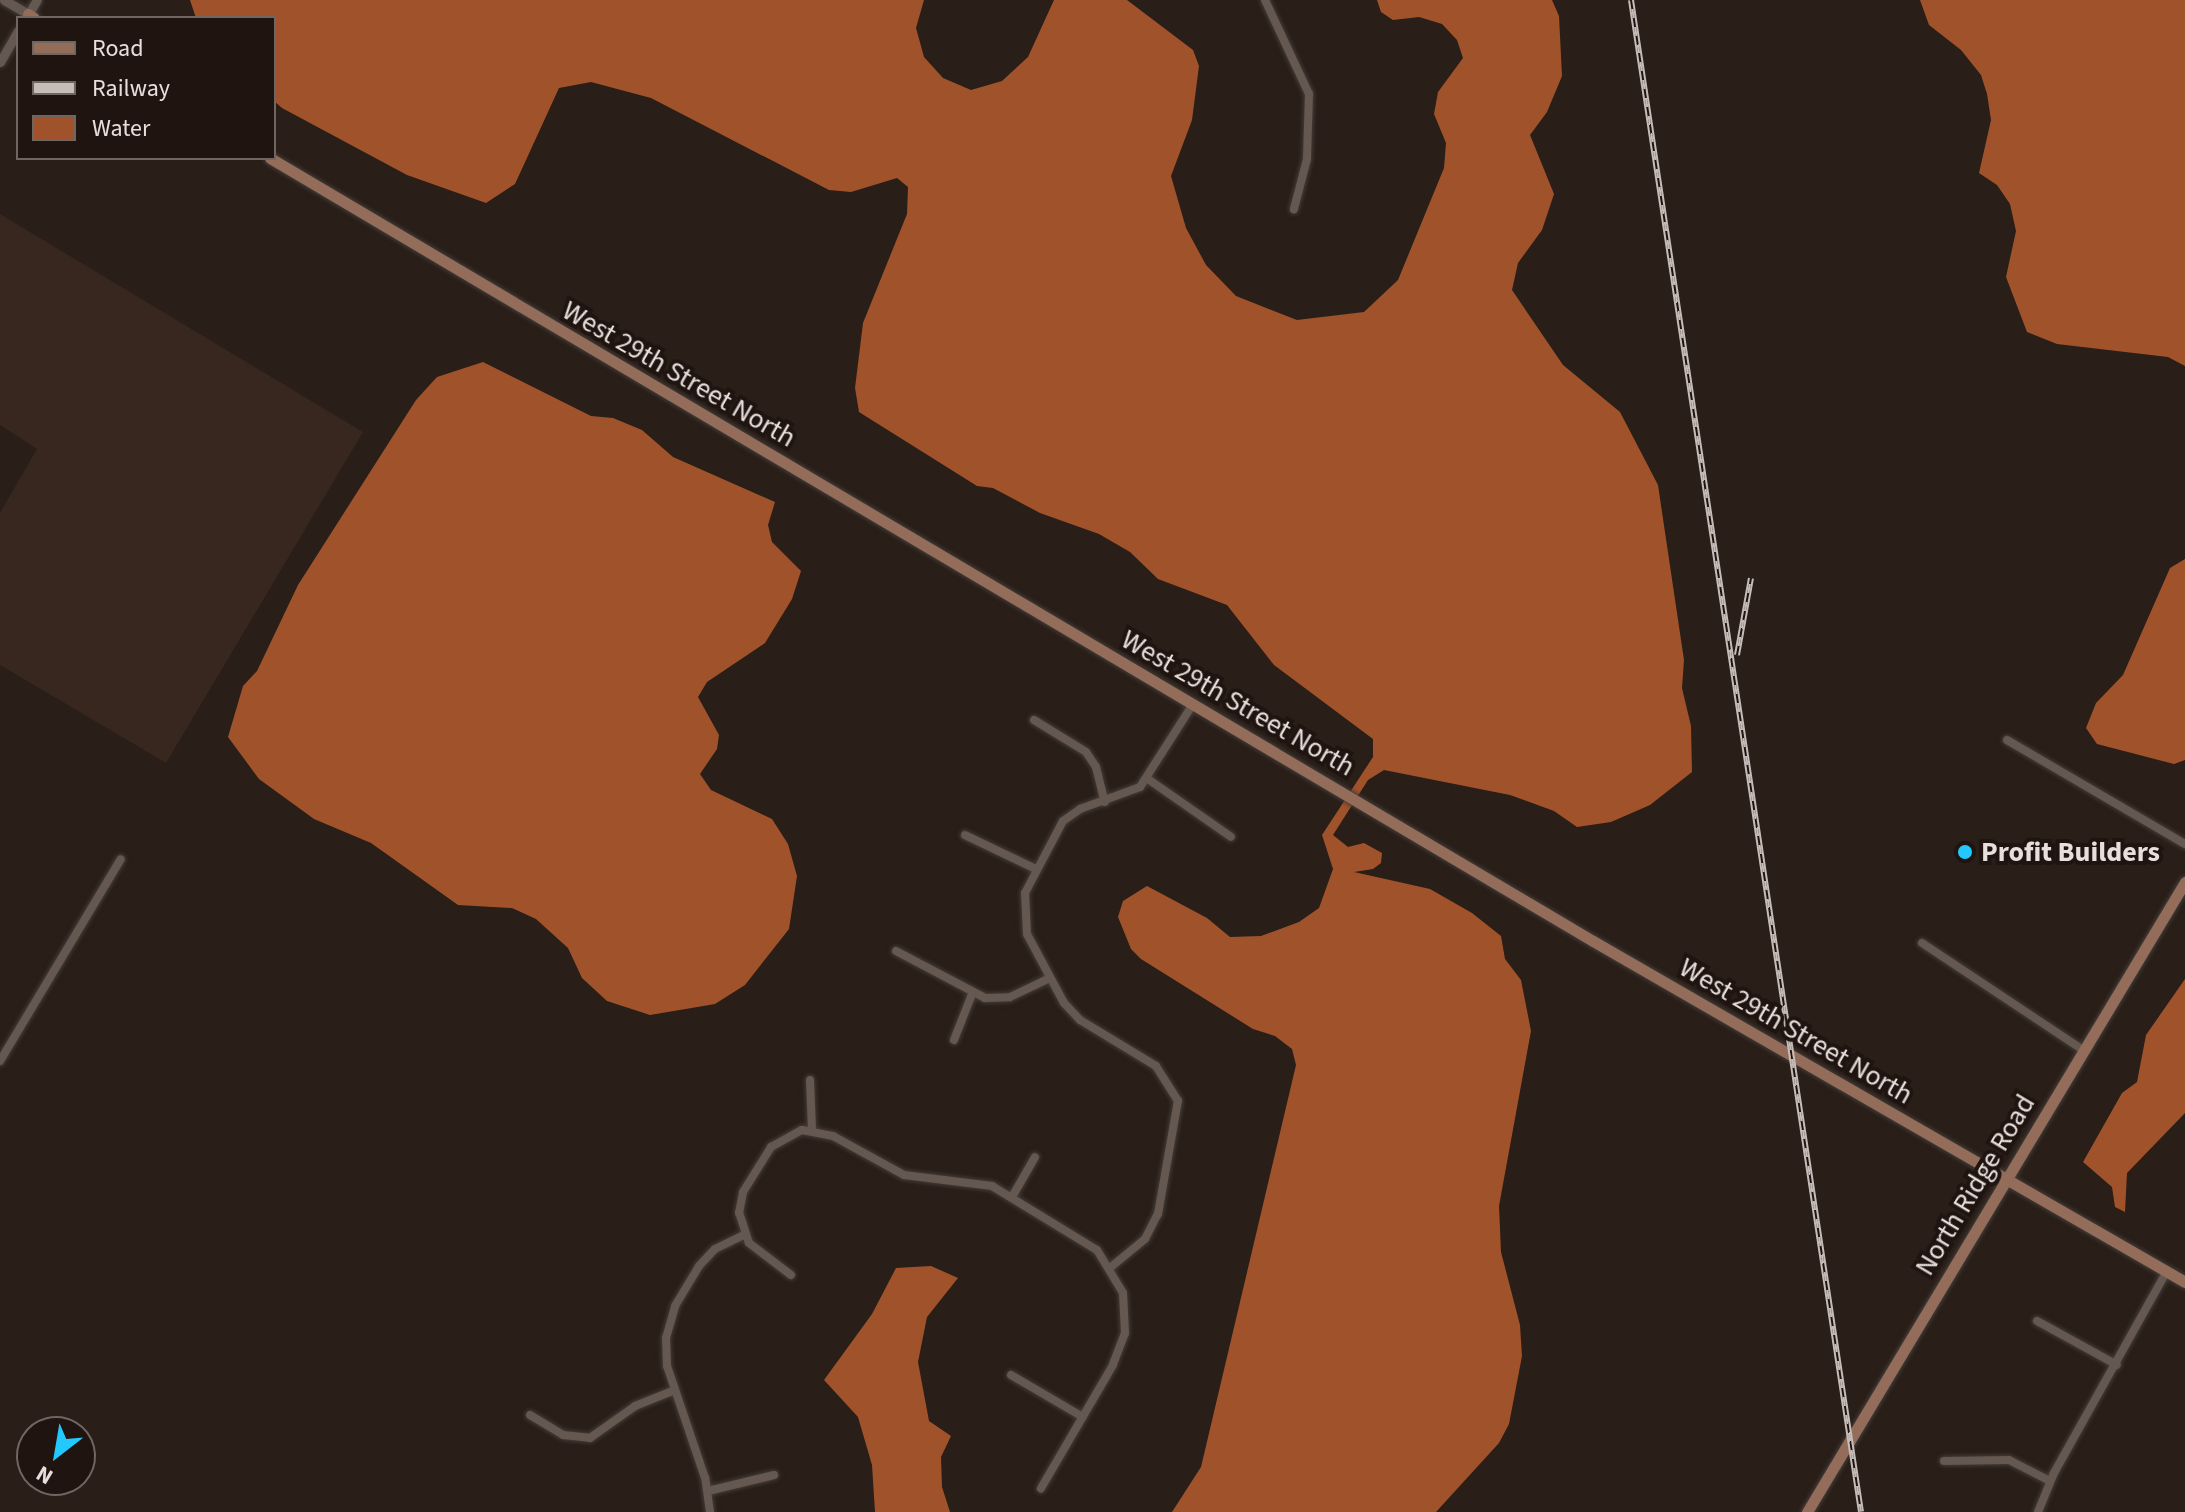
<!DOCTYPE html>
<html>
<head>
<meta charset="utf-8">
<style>
  body { margin:0 }
  #map { position:relative; width:2185px; height:1512px; overflow:hidden; background:#291e18; font-family:"Source Sans 3",sans-serif }
  div>[style] { position:absolute }
  [style*='--x'] { left:calc(var(--x)*1px); top:calc(var(--y)*1px); width:calc(var(--w)*1px); rotate:calc(var(--a)*1deg) }
  .built>* { inset:0; background:#37271e }
  .water>* { inset:0; background:#a0532b }
  .roads { filter:drop-shadow(0 0 2px #443c38) drop-shadow(0 0 2px #443c38) }
  .minor>* { height:8px; margin:-4px; padding:0 4px; transform-origin:4px; border-radius:4px; background:#655851 }
  .tertiary>* { height:9px; margin:-4.5px; padding:0 4.5px; transform-origin:4.5px; border-radius:4.5px; background:#655851 }
  .secondary>* { height:11px; margin:-5.5px; padding:0 5.5px; transform-origin:5.5px; border-radius:5.5px; background:#936d5a }
  .rail>* { height:6px; margin-top:-3px; transform-origin:0; background:repeating-linear-gradient(90deg,#1f140f 0 9px,#c6bdb9 0 18px); box-sizing:border-box; border-block:2px solid #c6bdb9 }
  .dots>* { width:22px; height:22px; translate:-50% -50%; box-sizing:border-box; border:4px solid #1f140f; border-radius:50% }
  span { translate:-50% -50%; white-space:nowrap; text-align:center; line-height:1.15; -webkit-text-stroke:8px #1f140f; paint-order:stroke }
  .street-label { font-size:28px; color:#e7dfdc }
  .poi-label { font-size:28px; color:#e7dfdc; font-weight:700 }
  .left { translate:0 -50%; text-align:left }
  .legend { position:absolute; left:16px; top:16px; width:260px; height:144px; box-sizing:border-box; background:#1f140f; border:2px solid #6f6561; margin:0; padding:10px 14px; list-style:none; font-size:24px; color:#e7dfdc }
  .legend li { display:flex; align-items:center; gap:16px; height:40px }
  .legend b { width:40px; border:2px solid #6f6561 }
  .north { position:absolute; left:16px; top:1416px; width:80px; height:80px; box-sizing:border-box; background:#1f140f; border:2px solid #6f6561; border-radius:50%; rotate:211deg; font-size:22px; font-weight:700; line-height:32px; text-align:center; color:#e7dfdc }
  .north::after { content:''; display:block; margin:auto; width:28px; height:36px; background:#23c9fe; clip-path:polygon(50% 0,100% 100%,50% 72%,0 100%) }
</style>
</head>
<body>
<div id="map">
  <div class="built">
    <i style="clip-path:polygon(0 214px,363px 432px,166px 763px,0 665px,0 513px,37px 449px,0 425px)"></i>
  </div>
  <div class="water">
    <i style="clip-path:polygon(190px 0,924px 0,916px 28px,924px 57px,943px 78px,971px 90px,1002px 81px,1028px 57px,1054px 0,1127px 0,1193px 50px,1199px 66px,1192px 120px,1171px 176px,1186px 228px,1206px 265px,1236px 296px,1297px 320px,1364px 312px,1398px 280px,1444px 168px,1446px 143px,1434px 114px,1438px 92px,1463px 58px,1457px 40px,1442px 24px,1419px 17px,1393px 20px,1381px 12px,1377px 0,1552px 0,1559px 16px,1562px 76px,1547px 112px,1530px 135px,1554px 194px,1542px 230px,1518px 263px,1512px 290px,1563px 365px,1620px 412px,1658px 485px,1684px 660px,1682px 688px,1691px 726px,1692px 772px,1650px 805px,1611px 822px,1577px 827px,1554px 811px,1510px 795px,1384px 770px,1368px 780px,1333px 835px,1348px 847px,1364px 843px,1382px 853px,1381px 863px,1373px 869px,1354px 872px,1430px 889px,1472px 913px,1501px 936px,1505px 959px,1521px 980px,1531px 1031px,1499px 1206px,1501px 1252px,1520px 1325px,1522px 1356px,1509px 1424px,1499px 1443px,1436px 1512px,1172px 1512px,1201px 1467px,1296px 1065px,1292px 1049px,1275px 1036px,1253px 1029px,1141px 959px,1131px 949px,1118px 917px,1123px 901px,1147px 886px,1207px 918px,1230px 937px,1261px 936px,1299px 922px,1319px 908px,1333px 869px,1322px 835px,1373px 757px,1373px 739px,1274px 665px,1227px 605px,1158px 579px,1130px 552px,1099px 534px,1040px 513px,993px 488px,977px 486px,859px 412px,855px 388px,863px 323px,907px 214px,908px 187px,897px 178px,851px 192px,829px 190px,651px 98px,591px 82px,559px 88px,515px 184px,486px 203px,407px 175px,282px 108px,274px 101px,274px 18px,196px 18px)"></i>
    <i style="clip-path:polygon(1920px 0,2185px 0,2185px 366px,2168px 357px,2057px 344px,2027px 332px,2006px 277px,2016px 231px,2010px 204px,1997px 185px,1979px 173px,1991px 120px,1987px 94px,1981px 75px,1961px 50px,1929px 25px)"></i>
    <i style="clip-path:polygon(483px 362px,591px 416px,613px 418px,642px 430px,673px 457px,775px 502px,768px 525px,772px 542px,801px 571px,792px 599px,765px 643px,707px 682px,698px 697px,719px 735px,717px 749px,700px 774px,711px 790px,772px 819px,788px 844px,797px 876px,789px 929px,745px 985px,715px 1004px,650px 1015px,607px 1001px,582px 978px,568px 948px,536px 919px,512px 908px,458px 905px,371px 843px,314px 819px,259px 779px,228px 737px,243px 686px,257px 671px,298px 585px,416px 400px,437px 377px)"></i>
    <i style="clip-path:polygon(2185px 559px,2185px 760px,2174px 764px,2097px 744px,2086px 728px,2096px 703px,2123px 675px,2170px 568px)"></i>
    <i style="clip-path:polygon(2185px 979px,2185px 1113px,2127px 1173px,2125px 1212px,2115px 1207px,2112px 1187px,2083px 1162px,2122px 1093px,2137px 1082px,2146px 1035px)"></i>
    <i style="clip-path:polygon(931px 1266px,958px 1278px,927px 1317px,918px 1362px,929px 1421px,951px 1436px,941px 1457px,942px 1487px,950px 1512px,875px 1512px,872px 1465px,858px 1417px,824px 1380px,872px 1314px,896px 1268px)"></i>
  </div>
  <div class="roads">
    <div class="minor">
      <i style="--x:1265;--y:0;--w:104;--a:64.9"></i>
      <i style="--x:1309;--y:94;--w:65;--a:91.8"></i>
      <i style="--x:1307;--y:159;--w:52;--a:104.6"></i>
      <i style="--x:1034;--y:720;--w:61;--a:31.6"></i>
      <i style="--x:1086;--y:752;--w:18;--a:56"></i>
      <i style="--x:1096;--y:767;--w:36;--a:76"></i>
      <i style="--x:2007;--y:740;--w:206;--a:30.3"></i>
      <i style="--x:1148;--y:779;--w:101;--a:34.9"></i>
      <i style="--x:965;--y:835;--w:76;--a:25.6"></i>
      <i style="--x:1922;--y:943;--w:193;--a:33.6"></i>
      <i style="--x:896;--y:951;--w:101;--a:27.8"></i>
      <i style="--x:985;--y:998;--w:25;--a:-2"></i>
      <i style="--x:1010;--y:997;--w:44;--a:-25.4"></i>
      <i style="--x:954;--y:1040;--w:49;--a:-68.6"></i>
      <i style="--x:0;--y:1061;--w:235;--a:-59.1"></i>
      <i style="--x:810;--y:1080;--w:50;--a:87.7"></i>
      <i style="--x:1012;--y:1197;--w:46;--a:-60.1"></i>
      <i style="--x:1111;--y:1267;--w:44;--a:-39.5"></i>
      <i style="--x:1145;--y:1239;--w:28;--a:-63"></i>
      <i style="--x:1158;--y:1214;--w:115;--a:-80"></i>
      <i style="--x:1178;--y:1101;--w:41;--a:-122.2"></i>
      <i style="--x:1156;--y:1066;--w:89;--a:-148.8"></i>
      <i style="--x:1080;--y:1020;--w:23;--a:-133"></i>
      <i style="--x:1064;--y:1003;--w:78;--a:-118.2"></i>
      <i style="--x:1027;--y:934;--w:41;--a:-92.8"></i>
      <i style="--x:1025;--y:893;--w:81;--a:-62.2"></i>
      <i style="--x:1063;--y:821;--w:21;--a:-35"></i>
      <i style="--x:1080;--y:809;--w:64;--a:-20.1"></i>
      <i style="--x:1140;--y:787;--w:98;--a:-57.4"></i>
      <i style="--x:791;--y:1275;--w:53;--a:-142.7"></i>
      <i style="--x:749;--y:1243;--w:32;--a:-108"></i>
      <i style="--x:739;--y:1213;--w:21;--a:-79"></i>
      <i style="--x:743;--y:1192;--w:53;--a:-58.1"></i>
      <i style="--x:771;--y:1147;--w:35;--a:-29"></i>
      <i style="--x:802;--y:1130;--w:32;--a:11"></i>
      <i style="--x:833;--y:1136;--w:81;--a:28.8"></i>
      <i style="--x:904;--y:1175;--w:89;--a:7.1"></i>
      <i style="--x:992;--y:1186;--w:123;--a:31.4"></i>
      <i style="--x:1097;--y:1250;--w:50;--a:58.8"></i>
      <i style="--x:1123;--y:1293;--w:40;--a:87.1"></i>
      <i style="--x:1125;--y:1333;--w:34;--a:111"></i>
      <i style="--x:1113;--y:1365;--w:143;--a:120.3"></i>
      <i style="--x:2037;--y:1321;--w:91;--a:28.8"></i>
      <i style="--x:1011;--y:1375;--w:83;--a:30.3"></i>
      <i style="--x:530;--y:1415;--w:39;--a:31"></i>
      <i style="--x:563;--y:1435;--w:27;--a:6"></i>
      <i style="--x:590;--y:1438;--w:55;--a:-35.4"></i>
      <i style="--x:635;--y:1406;--w:43;--a:-21.8"></i>
      <i style="--x:1944;--y:1461;--w:65;--a:-0.9"></i>
      <i style="--x:2009;--y:1460;--w:46;--a:27.1"></i>
      <i style="--x:708;--y:1491;--w:68;--a:-13.6"></i>
      <i style="--x:710;--y:1512;--w:34;--a:-98"></i>
      <i style="--x:705;--y:1478;--w:118;--a:-108.7"></i>
      <i style="--x:667;--y:1366;--w:28;--a:-92"></i>
      <i style="--x:666;--y:1338;--w:33;--a:-74"></i>
      <i style="--x:675;--y:1306;--w:47;--a:-59"></i>
      <i style="--x:699;--y:1266;--w:23;--a:-47"></i>
      <i style="--x:715;--y:1249;--w:32;--a:-26"></i>
      <i style="--x:2038;--y:1512;--w:42;--a:-67.7"></i>
      <i style="--x:2054;--y:1473;--w:231;--a:-60.8"></i>
    </div>
    <div class="tertiary">
      <i style="--x:4;--y:0;--w:28;--a:30"></i>
      <i style="--x:26;--y:18;--w:21;--a:-59"></i>
      <i style="--x:0;--y:62;--w:36;--a:-60"></i>
    </div>
    <div class="secondary">
      <i style="--x:28;--y:14;--w:7;--a:34"></i>
      <i style="--x:270;--y:158;--w:1537;--a:30.62"></i>
      <i style="--x:1593;--y:941;--w:683;--a:29.94"></i>
      <i style="--x:1807;--y:1512;--w:735;--a:-59.04"></i>
    </div>
  </div>
  <div class="rail">
    <i style="--x:1631;--y:0;--w:1529;--a:81.35"></i>
    <i style="--x:1737;--y:655;--w:78;--a:-79.7"></i>
  </div>
  <div class="dots">
    <i style="left:1965px;top:852px;background:#23c9fe"></i>
  </div>
  <div class="street-label">
    <span style="left:679px;top:374px;rotate:30deg">West 29th Street North</span>
    <span style="left:1238px;top:703px;rotate:30deg">West 29th Street North</span>
    <span style="left:1796px;top:1031px;rotate:30deg">West 29th Street North</span>
    <span style="left:1975px;top:1185px;rotate:-59deg">North Ridge Road</span>
  </div>
  <div class="poi-label">
    <span class="left" style="left:1981px;top:852px">Profit Builders</span>
  </div>
  <ul class="legend">
  <li><b style="height:10px;background:#936d5a"></b>Road</li>
  <li><b style="height:10px;background:#c6bdb9"></b>Railway</li>
  <li><b style="height:22px;background:#a0532b"></b>Water</li>
  </ul>
  <div class="north">N</div>
</div>
</body>
</html>
